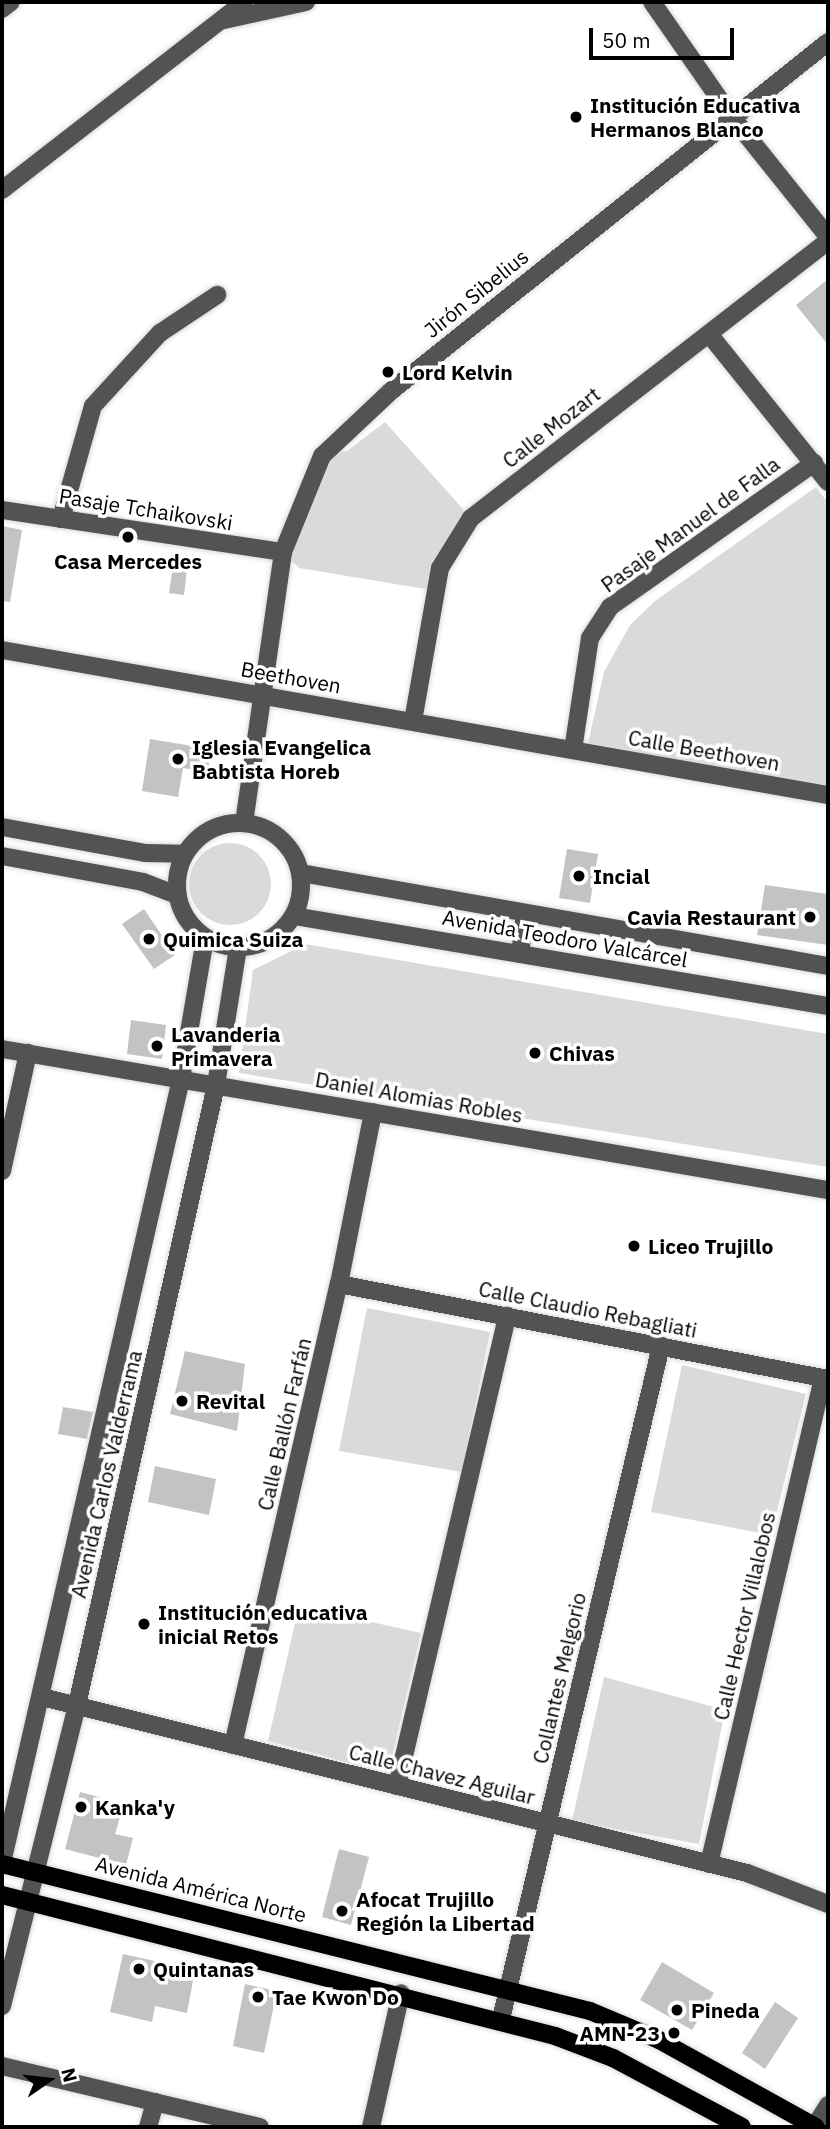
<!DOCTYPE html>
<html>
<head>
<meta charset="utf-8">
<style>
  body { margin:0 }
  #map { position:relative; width:830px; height:2129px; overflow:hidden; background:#fff; font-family:"IBM Plex Sans",sans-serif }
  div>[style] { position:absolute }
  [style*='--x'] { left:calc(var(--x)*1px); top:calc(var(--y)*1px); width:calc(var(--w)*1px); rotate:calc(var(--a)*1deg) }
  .green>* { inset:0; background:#dadada }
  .round { border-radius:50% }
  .building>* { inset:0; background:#c3c3c3 }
  .roads { filter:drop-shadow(0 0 2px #dbdbdb) drop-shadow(0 0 2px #dbdbdb) }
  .minor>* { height:18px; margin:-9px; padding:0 9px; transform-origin:9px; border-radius:9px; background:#535353 }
  .minor>.ring { margin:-9px; padding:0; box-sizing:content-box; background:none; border:18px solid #535353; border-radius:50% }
  .major>* { height:18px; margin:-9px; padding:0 9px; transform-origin:9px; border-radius:9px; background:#000 }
  .dots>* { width:19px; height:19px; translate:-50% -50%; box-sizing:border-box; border:4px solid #fff; border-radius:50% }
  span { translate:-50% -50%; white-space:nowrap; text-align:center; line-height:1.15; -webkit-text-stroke:7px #fff; paint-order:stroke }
  .poi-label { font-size:21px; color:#000; font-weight:700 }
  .left { translate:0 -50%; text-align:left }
  .right { translate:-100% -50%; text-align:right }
  .street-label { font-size:21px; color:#000 }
  .frame { position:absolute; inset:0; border:4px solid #000; pointer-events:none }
  .north { position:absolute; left:14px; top:2045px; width:70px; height:70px; -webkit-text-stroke:5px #fff; paint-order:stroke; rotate:76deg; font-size:19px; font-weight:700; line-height:28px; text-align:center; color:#000 }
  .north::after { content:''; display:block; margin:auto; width:24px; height:32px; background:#000; clip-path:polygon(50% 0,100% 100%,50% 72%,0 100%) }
  .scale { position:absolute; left:589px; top:28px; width:145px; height:32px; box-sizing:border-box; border:4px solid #000; border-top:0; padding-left:9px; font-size:21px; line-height:24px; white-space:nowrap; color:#000; -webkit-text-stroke:5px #fff; paint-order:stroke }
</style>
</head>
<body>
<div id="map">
  <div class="green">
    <i style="clip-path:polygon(385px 422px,471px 518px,431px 590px,299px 568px,283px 552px,319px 486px,322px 456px,347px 451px)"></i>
    <i style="clip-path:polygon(816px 487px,828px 503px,828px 787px,588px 743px,604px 672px,630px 625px,655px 601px)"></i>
    <i class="round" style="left:189px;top:843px;width:82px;height:82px"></i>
    <i style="clip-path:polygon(305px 944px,828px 1034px,828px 1167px,239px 1073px,253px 970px)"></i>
    <i style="clip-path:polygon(367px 1308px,490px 1332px,462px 1472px,339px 1451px)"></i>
    <i style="clip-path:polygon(682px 1365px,806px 1394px,771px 1535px,651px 1512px)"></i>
    <i style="clip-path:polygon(299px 1606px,421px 1633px,388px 1773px,268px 1741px)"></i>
    <i style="clip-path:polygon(604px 1677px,725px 1710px,699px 1844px,572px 1821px)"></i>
  </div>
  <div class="building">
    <i style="clip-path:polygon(828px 279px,828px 345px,796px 305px)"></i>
    <i style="clip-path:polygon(2px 526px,22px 530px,10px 602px,2px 601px)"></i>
    <i style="clip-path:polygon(174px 559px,188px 561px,184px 595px,169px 593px)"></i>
    <i style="clip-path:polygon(150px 739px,211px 749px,208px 772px,183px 768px,178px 797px,142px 791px)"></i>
    <i style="clip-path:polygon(567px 849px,598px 854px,590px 903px,559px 898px)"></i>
    <i style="clip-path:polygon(765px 885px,828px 894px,828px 945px,757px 935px)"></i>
    <i style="clip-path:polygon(144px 909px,175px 955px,154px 969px,122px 924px)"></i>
    <i style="clip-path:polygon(131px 1020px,166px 1025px,162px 1059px,127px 1054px)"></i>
    <i style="clip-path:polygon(185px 1351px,245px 1364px,237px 1431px,170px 1414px)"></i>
    <i style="clip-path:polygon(63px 1407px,93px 1412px,87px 1439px,58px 1434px)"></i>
    <i style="clip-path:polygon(155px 1466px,216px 1479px,209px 1515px,148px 1502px)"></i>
    <i style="clip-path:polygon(80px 1792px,124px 1804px,115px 1834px,133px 1838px,126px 1865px,65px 1849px)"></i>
    <i style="clip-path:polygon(339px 1849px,369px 1857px,351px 1925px,322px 1917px)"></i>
    <i style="clip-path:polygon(123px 1954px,195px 1970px,187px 2013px,155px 2006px,152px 2022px,110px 2012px)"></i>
    <i style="clip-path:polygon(662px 1962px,714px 1993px,692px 2030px,640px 2000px)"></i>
    <i style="clip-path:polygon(245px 1984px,277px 1991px,264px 2053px,233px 2046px)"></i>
    <i style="clip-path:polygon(775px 2002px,798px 2018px,765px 2069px,742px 2053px)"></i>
  </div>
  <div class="roads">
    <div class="minor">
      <i style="--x:652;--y:2;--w:140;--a:55.2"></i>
      <i style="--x:732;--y:117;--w:154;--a:51.3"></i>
      <i style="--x:2;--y:9;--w:11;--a:-38"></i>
      <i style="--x:224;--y:20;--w:84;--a:-12.4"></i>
      <i style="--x:2;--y:190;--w:306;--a:-37.8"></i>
      <i style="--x:709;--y:334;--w:190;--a:51.2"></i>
      <i style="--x:2;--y:510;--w:284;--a:8.5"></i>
      <i style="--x:61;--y:519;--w:117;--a:-74.2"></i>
      <i style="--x:93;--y:406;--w:99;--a:-47.5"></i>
      <i style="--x:160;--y:333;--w:69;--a:-33.7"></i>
      <i style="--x:2;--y:650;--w:839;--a:9.96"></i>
      <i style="--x:413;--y:721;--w:155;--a:-80"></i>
      <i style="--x:440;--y:568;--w:59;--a:-58.2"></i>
      <i style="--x:471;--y:518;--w:452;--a:-37.8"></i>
      <i style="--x:573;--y:750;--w:113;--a:-81.4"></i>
      <i style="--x:590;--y:638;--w:37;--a:-57"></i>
      <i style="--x:610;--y:607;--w:250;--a:-35.2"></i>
      <i class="ring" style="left:177px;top:823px;width:106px;height:106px"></i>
      <i style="--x:244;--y:823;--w:274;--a:-81.8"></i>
      <i style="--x:283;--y:552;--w:104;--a:-67.9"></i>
      <i style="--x:322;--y:456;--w:95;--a:-43.3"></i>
      <i style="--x:391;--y:391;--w:559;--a:-38.61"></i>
      <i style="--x:2;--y:827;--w:145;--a:10.3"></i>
      <i style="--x:145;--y:853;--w:39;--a:1"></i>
      <i style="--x:2;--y:856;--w:143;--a:10.4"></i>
      <i style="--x:143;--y:882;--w:36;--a:21"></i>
      <i style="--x:301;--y:873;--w:535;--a:10.01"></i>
      <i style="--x:294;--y:916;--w:542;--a:9.57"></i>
      <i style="--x:520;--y:954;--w:39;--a:-83"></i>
      <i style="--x:2;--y:1049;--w:838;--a:9.69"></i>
      <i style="--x:2;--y:1171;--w:121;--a:-77.6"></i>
      <i style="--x:339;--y:1284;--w:498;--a:11"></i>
      <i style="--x:42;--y:1697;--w:727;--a:14.02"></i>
      <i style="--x:747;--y:1873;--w:87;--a:20.9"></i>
      <i style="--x:233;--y:1745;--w:473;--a:-77.1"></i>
      <i style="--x:339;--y:1284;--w:175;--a:-78.8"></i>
      <i style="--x:397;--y:1786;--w:483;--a:-76.8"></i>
      <i style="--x:2;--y:1863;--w:804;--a:-77.14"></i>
      <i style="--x:181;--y:1079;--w:142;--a:-80.3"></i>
      <i style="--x:709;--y:1864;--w:499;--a:-76.8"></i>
      <i style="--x:2;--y:2006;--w:310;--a:-76"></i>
      <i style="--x:77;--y:1705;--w:635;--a:-77.36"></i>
      <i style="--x:216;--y:1085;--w:139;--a:-80.9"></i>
      <i style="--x:501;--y:2019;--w:692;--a:-76.63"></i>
      <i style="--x:2;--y:2066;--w:265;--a:13.3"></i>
      <i style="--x:815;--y:2126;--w:25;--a:-58"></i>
      <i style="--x:148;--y:2127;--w:26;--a:-74"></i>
      <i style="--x:371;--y:2127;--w:137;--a:-77.4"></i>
    </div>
    <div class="major">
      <i style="--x:2;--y:1864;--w:606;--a:14.04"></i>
      <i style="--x:590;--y:2011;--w:75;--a:22.8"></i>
      <i style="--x:659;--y:2040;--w:179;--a:29"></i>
      <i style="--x:2;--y:1895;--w:571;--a:14.3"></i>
      <i style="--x:555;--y:2036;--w:62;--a:20.8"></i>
      <i style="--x:613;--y:2058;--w:146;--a:28.1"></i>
    </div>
  </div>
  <div class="dots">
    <i style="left:576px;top:117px;background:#000"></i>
    <i style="left:388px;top:372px;background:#000"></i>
    <i style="left:128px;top:537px;background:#000"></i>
    <i style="left:178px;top:759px;background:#000"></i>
    <i style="left:579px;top:876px;background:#000"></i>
    <i style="left:810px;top:917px;background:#000"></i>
    <i style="left:149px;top:939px;background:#000"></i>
    <i style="left:157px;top:1046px;background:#000"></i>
    <i style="left:535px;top:1053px;background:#000"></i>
    <i style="left:634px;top:1246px;background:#000"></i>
    <i style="left:182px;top:1401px;background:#000"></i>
    <i style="left:144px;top:1624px;background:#000"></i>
    <i style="left:81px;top:1807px;background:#000"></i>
    <i style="left:342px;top:1911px;background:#000"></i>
    <i style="left:139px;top:1969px;background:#000"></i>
    <i style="left:258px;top:1997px;background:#000"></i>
    <i style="left:677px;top:2010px;background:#000"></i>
    <i style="left:674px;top:2033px;background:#000"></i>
  </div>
  <div class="poi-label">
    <span class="left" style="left:590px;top:117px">Institución Educativa<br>Hermanos Blanco</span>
    <span class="left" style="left:402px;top:372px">Lord Kelvin</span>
    <span style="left:128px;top:561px">Casa Mercedes</span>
    <span class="left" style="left:192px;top:759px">Iglesia Evangelica<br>Babtista Horeb</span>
    <span class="left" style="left:593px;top:876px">Incial</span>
    <span class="right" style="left:796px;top:917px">Cavia Restaurant</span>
    <span class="left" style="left:163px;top:939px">Quimica Suiza</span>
    <span class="left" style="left:171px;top:1046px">Lavanderia<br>Primavera</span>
    <span class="left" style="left:549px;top:1053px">Chivas</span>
    <span class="left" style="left:648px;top:1246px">Liceo Trujillo</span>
    <span class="left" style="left:196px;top:1401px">Revital</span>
    <span class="left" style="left:158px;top:1624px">Institución educativa<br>inicial Retos</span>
    <span class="left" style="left:95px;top:1807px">Kanka'y</span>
    <span class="left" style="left:356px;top:1911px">Afocat Trujillo<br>Región la Libertad</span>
    <span class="left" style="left:153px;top:1969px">Quintanas</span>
    <span class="left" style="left:272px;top:1997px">Tae Kwon Do</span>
    <span class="left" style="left:691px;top:2010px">Pineda</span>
    <span class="right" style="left:660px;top:2033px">AMN-23</span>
  </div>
  <div class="street-label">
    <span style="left:476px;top:293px;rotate:-39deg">Jirón Sibelius</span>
    <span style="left:551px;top:427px;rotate:-38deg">Calle Mozart</span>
    <span style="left:146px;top:509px;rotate:9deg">Pasaje Tchaikovski</span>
    <span style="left:690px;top:524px;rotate:-36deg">Pasaje Manuel de Falla</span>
    <span style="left:291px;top:677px;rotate:10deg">Beethoven</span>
    <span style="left:704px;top:750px;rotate:10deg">Calle Beethoven</span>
    <span style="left:565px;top:938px;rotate:10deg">Avenida Teodoro Valcárcel</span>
    <span style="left:419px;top:1097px;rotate:10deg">Daniel Alomias Robles</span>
    <span style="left:588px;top:1309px;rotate:11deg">Calle Claudio Rebagliati</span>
    <span style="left:284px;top:1424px;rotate:-77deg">Calle Ballón Farfán</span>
    <span style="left:106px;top:1474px;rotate:-77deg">Avenida Carlos Valderrama</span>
    <span style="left:744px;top:1616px;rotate:-77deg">Calle Hector Villalobos</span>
    <span style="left:559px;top:1678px;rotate:-77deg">Collantes Melgorio</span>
    <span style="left:442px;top:1774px;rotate:14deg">Calle Chavez Aguilar</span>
    <span style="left:201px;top:1889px;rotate:14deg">Avenida América Norte</span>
  </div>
  <div class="frame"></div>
  <div class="north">N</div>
  <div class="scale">50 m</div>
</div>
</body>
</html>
